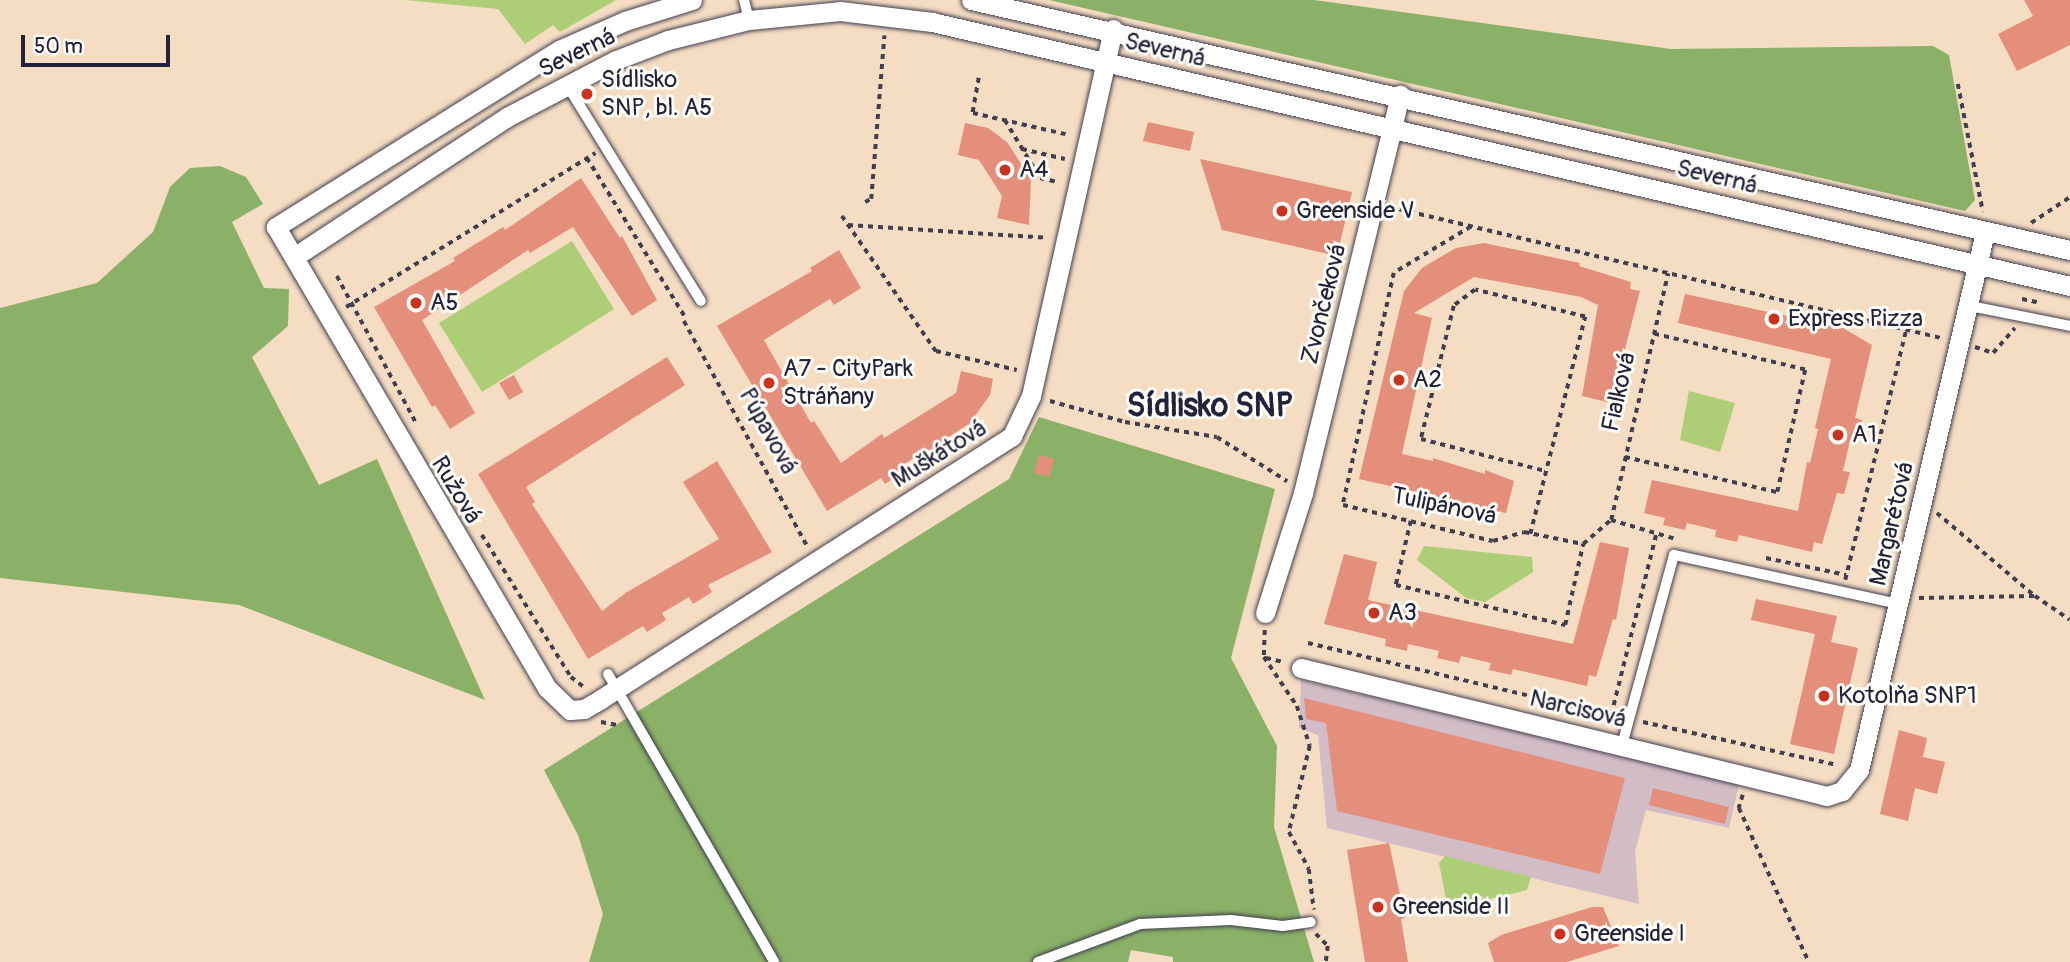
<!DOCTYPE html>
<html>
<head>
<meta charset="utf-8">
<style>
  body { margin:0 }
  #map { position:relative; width:2070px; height:962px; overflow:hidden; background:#f5ddc3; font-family:Pangolin,sans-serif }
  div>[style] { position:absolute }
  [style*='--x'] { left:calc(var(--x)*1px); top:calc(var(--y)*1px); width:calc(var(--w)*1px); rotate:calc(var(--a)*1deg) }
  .industrial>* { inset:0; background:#d2bdc6 }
  .green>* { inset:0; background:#adce76 }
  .forest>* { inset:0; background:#8ab167 }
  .building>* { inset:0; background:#e48e7c }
  .path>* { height:3.5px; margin-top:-1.75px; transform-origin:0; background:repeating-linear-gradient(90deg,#423e4f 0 5px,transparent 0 10px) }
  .roads { filter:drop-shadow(0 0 2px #423e4f) drop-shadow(0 0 2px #423e4f) }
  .service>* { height:10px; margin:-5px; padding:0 5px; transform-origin:5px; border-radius:5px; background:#fff }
  .minor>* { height:19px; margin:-9.5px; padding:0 9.5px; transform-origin:9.5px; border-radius:9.5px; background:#fff }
  .dots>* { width:19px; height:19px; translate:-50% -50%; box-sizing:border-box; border:4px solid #fdfcf7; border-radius:50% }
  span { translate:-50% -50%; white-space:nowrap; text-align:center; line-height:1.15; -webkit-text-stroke:6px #fdfcf7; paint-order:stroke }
  .street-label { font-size:24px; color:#22223b }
  .poi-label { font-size:24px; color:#22223b }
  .left { translate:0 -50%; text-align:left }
  .district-label { font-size:32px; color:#22223b; font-weight:700 }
  .scale { position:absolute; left:21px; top:35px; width:149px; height:32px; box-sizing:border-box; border:4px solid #22223b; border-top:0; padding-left:9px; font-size:21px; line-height:24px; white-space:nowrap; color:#22223b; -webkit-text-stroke:5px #fdfcf7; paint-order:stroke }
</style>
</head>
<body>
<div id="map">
  <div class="industrial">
    <i style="clip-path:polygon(1301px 680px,1739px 784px,1729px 828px,1646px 810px,1635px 852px,1639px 904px,1327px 828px,1318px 735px,1299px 728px)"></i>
  </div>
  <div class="green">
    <i style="clip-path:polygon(405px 0,616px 0,560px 32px,553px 25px,525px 44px,498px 9px)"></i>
    <i style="clip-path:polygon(572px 241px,614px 309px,482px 392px,439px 323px)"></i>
    <i style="clip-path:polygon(1689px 391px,1735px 403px,1720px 452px,1680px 440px)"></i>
    <i style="clip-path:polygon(1424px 546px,1532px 557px,1533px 572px,1485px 602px,1466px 598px,1417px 560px)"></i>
    <i style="clip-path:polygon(1445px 856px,1531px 877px,1527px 890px,1448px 909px,1439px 863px)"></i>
  </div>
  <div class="forest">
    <i style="clip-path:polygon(1049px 0,1314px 0,1671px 49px,1933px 46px,1949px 55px,1975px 200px,1965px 211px)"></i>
    <i style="clip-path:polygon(220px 166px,246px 177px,263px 204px,232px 222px,264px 288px,289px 289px,288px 326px,252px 357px,319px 485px,377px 459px,485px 700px,239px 605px,0 578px,0 308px,97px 283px,153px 232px,170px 187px,190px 168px)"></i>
    <i style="clip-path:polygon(1039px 417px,1275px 489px,1231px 658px,1277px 746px,1274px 827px,1314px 962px,1173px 962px,1173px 957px,1131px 950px,1128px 962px,589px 962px,603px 914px,578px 835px,544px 770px,1009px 479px)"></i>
  </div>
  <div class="building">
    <i style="clip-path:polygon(2024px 0,2070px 0,2070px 45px,2017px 71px,1998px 34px,2033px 16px)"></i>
    <i style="clip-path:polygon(1148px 122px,1194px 132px,1190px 151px,1143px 141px)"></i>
    <i style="clip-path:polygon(965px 123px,988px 128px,1007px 142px,1031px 179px,1029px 225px,997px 218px,1002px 196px,979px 160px,958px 155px)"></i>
    <i style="clip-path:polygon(1200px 159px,1352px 192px,1337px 256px,1222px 230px)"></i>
    <i style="clip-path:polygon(581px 178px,620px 238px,622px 236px,657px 300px,632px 316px,573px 227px,530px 253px,528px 250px,422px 320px,475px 413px,450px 429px,435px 405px,432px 407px,374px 307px,455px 261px,453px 258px,503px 227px,505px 230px)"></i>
    <i style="clip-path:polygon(1484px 243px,1580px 263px,1579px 266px,1631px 282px,1630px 289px,1640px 291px,1611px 403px,1582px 396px,1598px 305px,1581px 297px,1474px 277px,1414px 313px,1432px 318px,1402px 454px,1433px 461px,1433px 458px,1485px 474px,1485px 470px,1514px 481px,1506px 513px,1495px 511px,1493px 518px,1472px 512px,1473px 505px,1443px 498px,1441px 506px,1419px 501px,1421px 493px,1359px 479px,1404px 291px,1422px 268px,1456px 248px)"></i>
    <i style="clip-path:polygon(839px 250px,861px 288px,834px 305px,830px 299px,764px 340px,811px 423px,814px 421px,841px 463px,882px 434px,884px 438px,956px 393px,961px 371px,993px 379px,990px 395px,969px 424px,947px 438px,950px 444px,931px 456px,928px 449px,901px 466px,904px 472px,885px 484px,881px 478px,827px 511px,717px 326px,812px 271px,810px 268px)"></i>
    <i style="clip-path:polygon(1685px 294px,1843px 328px,1872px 345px,1855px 418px,1862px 420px,1857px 442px,1850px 440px,1843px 471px,1850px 472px,1844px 494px,1837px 493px,1822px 544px,1814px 542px,1812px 552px,1739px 535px,1737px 542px,1715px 537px,1716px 530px,1687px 523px,1685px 530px,1663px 525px,1665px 518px,1644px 513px,1652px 480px,1798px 511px,1807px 462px,1810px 463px,1818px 429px,1815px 428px,1831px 359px,1678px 323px)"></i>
    <i style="clip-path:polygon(667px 357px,685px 385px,526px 487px,535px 502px,532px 504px,602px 611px,627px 592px,719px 539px,683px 482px,717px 461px,772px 552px,708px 585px,712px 592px,693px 604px,689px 597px,662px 613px,666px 620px,647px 632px,643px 626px,588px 659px,478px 474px)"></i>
    <i style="clip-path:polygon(514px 375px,523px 392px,509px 400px,499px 383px)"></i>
    <i style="clip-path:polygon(1039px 455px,1054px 459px,1049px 477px,1034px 473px)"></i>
    <i style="clip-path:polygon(1600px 542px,1629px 548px,1616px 620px,1613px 619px,1596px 677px,1589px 675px,1587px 686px,1513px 669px,1511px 675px,1489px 670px,1491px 663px,1461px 656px,1459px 663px,1437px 658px,1439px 651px,1408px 644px,1407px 651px,1385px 646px,1386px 639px,1324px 624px,1344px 554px,1377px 562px,1368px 600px,1573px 644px)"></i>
    <i style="clip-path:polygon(1756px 599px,1837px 616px,1831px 642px,1858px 648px,1834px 754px,1790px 744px,1815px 634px,1751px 620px)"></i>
    <i style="clip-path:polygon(1304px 698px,1625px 778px,1600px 874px,1337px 811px,1326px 723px,1306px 719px)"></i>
    <i style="clip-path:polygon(1899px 730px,1927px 738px,1923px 757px,1945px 762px,1937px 794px,1915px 788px,1908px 821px,1880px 814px)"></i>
    <i style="clip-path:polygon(1653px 788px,1729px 807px,1725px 824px,1649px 805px)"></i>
    <i style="clip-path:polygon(1389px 843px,1405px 918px,1401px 919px,1408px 962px,1365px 962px,1347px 850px)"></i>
    <i style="clip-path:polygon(1592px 907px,1603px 907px,1619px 946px,1567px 962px,1494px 962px,1488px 943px,1501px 935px)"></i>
  </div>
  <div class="path">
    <i style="--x:979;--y:78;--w:36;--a:100"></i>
    <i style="--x:973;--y:113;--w:98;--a:12.9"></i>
    <i style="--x:1958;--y:84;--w:130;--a:78.9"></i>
    <i style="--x:1005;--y:120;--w:68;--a:58.9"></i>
    <i style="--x:1040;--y:178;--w:18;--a:13"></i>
    <i style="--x:1022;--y:149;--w:44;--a:13.1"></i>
    <i style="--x:587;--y:158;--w:188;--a:58.3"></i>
    <i style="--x:865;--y:202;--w:7;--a:-27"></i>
    <i style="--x:871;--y:199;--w:164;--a:-85.4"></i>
    <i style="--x:1390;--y:207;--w:566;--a:13.37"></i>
    <i style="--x:842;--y:216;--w:165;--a:55.2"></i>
    <i style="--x:936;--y:351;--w:83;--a:13.2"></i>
    <i style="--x:2031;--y:223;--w:47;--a:-33.7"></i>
    <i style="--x:848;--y:225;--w:199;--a:3.7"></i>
    <i style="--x:1471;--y:227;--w:90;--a:149.1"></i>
    <i style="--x:1394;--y:273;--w:238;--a:102.4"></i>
    <i style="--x:1343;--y:505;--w:154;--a:13.5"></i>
    <i style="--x:1493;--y:541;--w:32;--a:-16"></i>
    <i style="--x:1524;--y:532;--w:60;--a:11.5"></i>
    <i style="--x:1583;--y:544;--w:37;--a:-41"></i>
    <i style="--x:337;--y:276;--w:167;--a:61.7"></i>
    <i style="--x:2022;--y:299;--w:19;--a:12"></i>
    <i style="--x:346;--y:307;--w:293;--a:-31.7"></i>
    <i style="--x:684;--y:321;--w:256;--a:61.3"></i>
    <i style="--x:1975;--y:347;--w:19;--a:18"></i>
    <i style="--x:1993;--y:353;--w:33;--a:-49"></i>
    <i style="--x:1050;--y:401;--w:78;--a:15.6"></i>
    <i style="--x:1125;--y:422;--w:93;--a:9.3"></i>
    <i style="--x:1217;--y:437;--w:83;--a:32.2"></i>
    <i style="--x:1625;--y:457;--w:156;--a:13"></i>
    <i style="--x:1777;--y:492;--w:125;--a:-77.1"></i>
    <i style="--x:1805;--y:370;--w:155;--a:-166.6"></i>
    <i style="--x:1937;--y:513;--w:128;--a:40.3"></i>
    <i style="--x:1611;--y:520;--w:253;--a:-77"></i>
    <i style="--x:1611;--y:520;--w:68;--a:16.3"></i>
    <i style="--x:1411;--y:521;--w:66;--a:103.2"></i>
    <i style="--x:1396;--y:585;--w:174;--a:13.3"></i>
    <i style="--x:1565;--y:625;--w:83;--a:-77.5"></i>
    <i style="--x:1530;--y:534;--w:224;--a:-75.8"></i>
    <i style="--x:1585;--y:317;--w:113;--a:-166.2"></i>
    <i style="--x:1475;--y:290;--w:26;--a:143"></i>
    <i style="--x:1454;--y:306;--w:137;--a:103.9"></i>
    <i style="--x:1421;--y:439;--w:129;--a:14.4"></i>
    <i style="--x:482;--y:535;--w:168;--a:57.9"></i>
    <i style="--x:571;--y:677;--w:16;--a:38"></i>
    <i style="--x:1766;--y:558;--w:82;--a:12"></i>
    <i style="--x:1845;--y:580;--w:257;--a:-76.3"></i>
    <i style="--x:1919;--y:598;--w:116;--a:-1"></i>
    <i style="--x:2035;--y:596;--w:42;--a:34.4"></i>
    <i style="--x:1265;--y:630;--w:27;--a:92"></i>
    <i style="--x:1264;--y:657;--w:59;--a:56"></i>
    <i style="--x:1297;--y:706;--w:42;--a:72"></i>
    <i style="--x:1310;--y:746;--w:89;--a:103.7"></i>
    <i style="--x:1289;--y:832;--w:42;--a:61.6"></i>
    <i style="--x:1309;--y:869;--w:41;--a:83"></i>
    <i style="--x:1308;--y:643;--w:316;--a:13.4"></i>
    <i style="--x:1266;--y:658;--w:17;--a:13"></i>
    <i style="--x:1611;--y:715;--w:186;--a:-76"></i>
    <i style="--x:601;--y:722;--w:20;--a:11"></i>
    <i style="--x:1643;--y:722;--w:199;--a:12.5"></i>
    <i style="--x:1743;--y:795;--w:14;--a:107"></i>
    <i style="--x:1739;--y:808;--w:169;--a:65.6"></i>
    <i style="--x:1316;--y:934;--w:17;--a:45"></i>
    <i style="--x:1328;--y:946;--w:16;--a:97"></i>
  </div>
  <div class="roads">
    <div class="service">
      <i style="--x:744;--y:0;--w:21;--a:76"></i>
      <i style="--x:567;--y:85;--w:254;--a:58.2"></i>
      <i style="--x:1970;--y:306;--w:102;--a:11.3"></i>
      <i style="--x:608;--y:674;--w:332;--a:60"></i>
      <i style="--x:1622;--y:745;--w:197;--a:-74.7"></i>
      <i style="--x:1674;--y:555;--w:229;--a:12.3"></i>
      <i style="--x:1038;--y:962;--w:109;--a:-20.4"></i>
      <i style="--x:1140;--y:924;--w:91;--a:-2.5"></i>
      <i style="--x:1231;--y:920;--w:52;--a:6.6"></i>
      <i style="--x:1283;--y:926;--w:28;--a:-8"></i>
    </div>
    <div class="minor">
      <i style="--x:692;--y:0;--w:70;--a:162.6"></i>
      <i style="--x:625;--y:21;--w:72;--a:156.3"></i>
      <i style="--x:559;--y:50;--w:334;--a:148"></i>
      <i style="--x:276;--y:227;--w:535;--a:59.55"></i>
      <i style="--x:547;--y:688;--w:32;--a:44"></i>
      <i style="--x:570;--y:710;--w:14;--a:-4"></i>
      <i style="--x:584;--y:709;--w:20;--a:-30"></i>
      <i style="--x:601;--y:699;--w:488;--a:-32.6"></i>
      <i style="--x:1012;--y:436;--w:44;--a:-64.6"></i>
      <i style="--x:1031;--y:396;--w:376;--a:-77.4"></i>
      <i style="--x:971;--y:0;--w:1127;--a:12.82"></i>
      <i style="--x:294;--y:257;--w:255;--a:-33.3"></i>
      <i style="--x:507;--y:117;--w:123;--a:-27.6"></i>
      <i style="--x:616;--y:60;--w:56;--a:-21"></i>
      <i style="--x:668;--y:40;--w:83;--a:-13.9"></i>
      <i style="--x:749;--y:20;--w:91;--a:-5.6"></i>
      <i style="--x:840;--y:11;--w:93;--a:6.8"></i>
      <i style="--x:932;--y:22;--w:1168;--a:13.06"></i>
      <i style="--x:1265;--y:613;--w:126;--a:-72.4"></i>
      <i style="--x:1303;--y:493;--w:410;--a:-76.3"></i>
      <i style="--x:1301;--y:668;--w:541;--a:13.68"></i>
      <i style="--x:1827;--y:796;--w:16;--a:-18"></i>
      <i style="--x:1842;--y:791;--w:27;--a:-51"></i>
      <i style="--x:1859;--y:770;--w:553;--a:-76.82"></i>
    </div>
  </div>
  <div class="dots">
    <i style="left:587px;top:94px;background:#c8321e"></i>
    <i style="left:1005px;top:170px;background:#c8321e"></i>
    <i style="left:1282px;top:211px;background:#c8321e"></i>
    <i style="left:416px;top:303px;background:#c8321e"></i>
    <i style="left:1774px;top:319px;background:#c8321e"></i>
    <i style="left:1399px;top:380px;background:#c8321e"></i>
    <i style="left:769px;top:383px;background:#c8321e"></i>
    <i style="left:1838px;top:435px;background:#c8321e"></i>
    <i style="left:1374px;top:613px;background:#c8321e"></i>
    <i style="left:1824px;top:696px;background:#c8321e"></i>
    <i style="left:1378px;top:907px;background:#c8321e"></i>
    <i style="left:1560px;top:934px;background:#c8321e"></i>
  </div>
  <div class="street-label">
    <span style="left:1165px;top:50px;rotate:13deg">Severná</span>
    <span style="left:577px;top:53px;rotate:-26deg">Severná</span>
    <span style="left:1717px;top:177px;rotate:13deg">Severná</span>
    <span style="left:1324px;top:304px;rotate:-76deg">Zvončeková</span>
    <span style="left:1619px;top:392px;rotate:-77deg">Fialková</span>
    <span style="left:768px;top:431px;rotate:61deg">Púpavová</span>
    <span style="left:939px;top:454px;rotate:-32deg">Muškátová</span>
    <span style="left:456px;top:490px;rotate:59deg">Ružová</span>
    <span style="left:1444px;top:506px;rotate:12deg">Tulipánová</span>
    <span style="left:1892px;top:524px;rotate:-77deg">Margarétová</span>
    <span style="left:1578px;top:709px;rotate:13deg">Narcisová</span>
  </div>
  <div class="poi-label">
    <span class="left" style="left:601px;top:94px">Sídlisko<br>SNP, bl. A5</span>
    <span class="left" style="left:1019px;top:170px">A4</span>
    <span class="left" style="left:1296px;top:211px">Greenside V</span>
    <span class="left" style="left:430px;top:303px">A5</span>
    <span class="left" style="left:1788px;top:319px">Express Pizza</span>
    <span class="left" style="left:783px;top:383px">A7 - CityPark<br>Stráňany</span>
    <span class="left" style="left:1413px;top:380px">A2</span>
    <span class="left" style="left:1852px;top:435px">A1</span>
    <span class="left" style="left:1388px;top:613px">A3</span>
    <span class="left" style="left:1838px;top:696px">Kotolňa SNP1</span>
    <span class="left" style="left:1392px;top:907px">Greenside II</span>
    <span class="left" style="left:1574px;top:934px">Greenside I</span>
  </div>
  <div class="district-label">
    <span style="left:1210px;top:406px">Sídlisko SNP</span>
  </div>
  <div class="scale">50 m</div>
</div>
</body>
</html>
